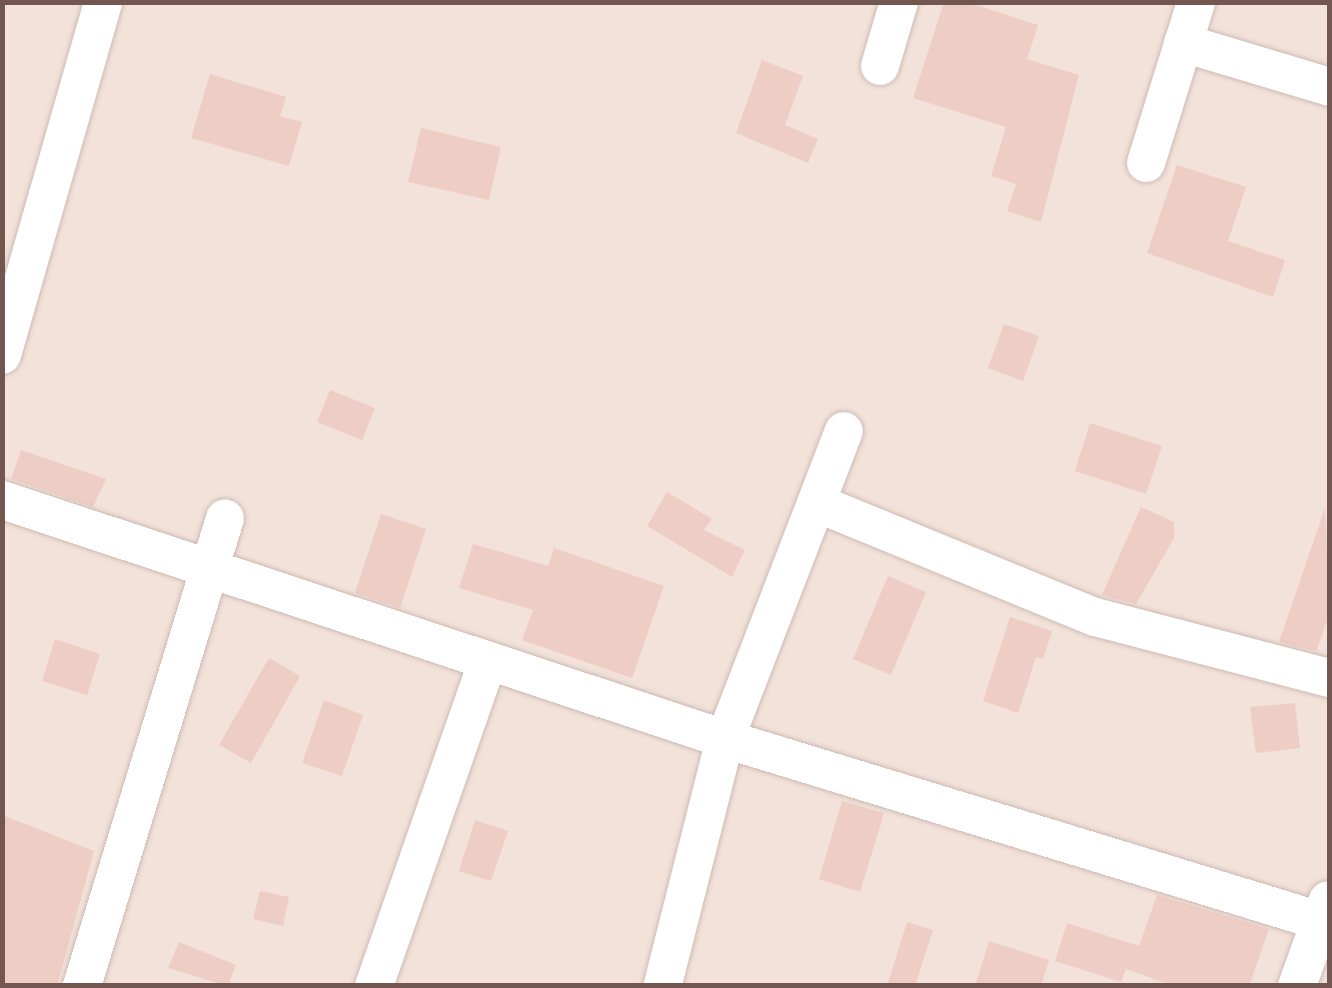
<!DOCTYPE html>
<html>
<head>
<meta charset="utf-8">
<style>
  body { margin:0 }
  #map { position:relative; width:1332px; height:988px; overflow:hidden; background:#fbf1ea; font-family:"Fira Sans Condensed",sans-serif }
  div>[style] { position:absolute }
  [style*='--x'] { left:calc(var(--x)*1px); top:calc(var(--y)*1px); width:calc(var(--w)*1px); rotate:calc(var(--a)*1deg) }
  .residential>* { inset:0; background:#f2e2d9 }
  .building>* { inset:0; background:#eecdc4 }
  .roads { filter:drop-shadow(0 0 2px #cebab4) drop-shadow(0 0 2px #cebab4) }
  .street>* { height:38px; margin:-19px; padding:0 19px; transform-origin:19px; border-radius:19px; background:#fff }
  span { translate:-50% -50%; white-space:nowrap; text-align:center; line-height:1.15; -webkit-text-stroke:9px #fef6f1; paint-order:stroke }
  .frame { position:absolute; inset:0; border:5px solid #745650; pointer-events:none }
</style>
</head>
<body>
<div id="map">
  <div class="residential">
    <i style="clip-path:polygon(3px 3px,1329px 3px,1329px 985px,3px 985px)"></i>
  </div>
  <div class="building">
    <i style="clip-path:polygon(944px 2px,966px 2px,1038px 25px,1027px 59px,1079px 75px,1041px 222px,1007px 211px,1016px 184px,991px 176px,1006px 127px,913px 98px)"></i>
    <i style="clip-path:polygon(762px 60px,803px 76px,785px 125px,818px 139px,808px 163px,736px 133px)"></i>
    <i style="clip-path:polygon(210px 74px,286px 97px,280px 116px,302px 122px,289px 166px,191px 138px)"></i>
    <i style="clip-path:polygon(421px 128px,501px 147px,489px 200px,408px 182px)"></i>
    <i style="clip-path:polygon(1177px 165px,1246px 187px,1228px 241px,1285px 260px,1273px 297px,1147px 253px)"></i>
    <i style="clip-path:polygon(1004px 324px,1039px 336px,1023px 381px,988px 368px)"></i>
    <i style="clip-path:polygon(330px 390px,375px 408px,362px 440px,317px 422px)"></i>
    <i style="clip-path:polygon(1090px 423px,1162px 446px,1146px 494px,1075px 471px)"></i>
    <i style="clip-path:polygon(21px 450px,106px 479px,93px 507px,11px 479px)"></i>
    <i style="clip-path:polygon(667px 492px,712px 519px,704px 530px,745px 550px,732px 577px,647px 526px)"></i>
    <i style="clip-path:polygon(1141px 507px,1174px 522px,1174px 538px,1136px 604px,1102px 595px)"></i>
    <i style="clip-path:polygon(1325px 508px,1330px 613px,1316px 651px,1279px 642px)"></i>
    <i style="clip-path:polygon(381px 514px,426px 529px,400px 608px,355px 593px)"></i>
    <i style="clip-path:polygon(473px 544px,548px 566px,554px 548px,664px 586px,632px 678px,522px 640px,533px 610px,459px 588px)"></i>
    <i style="clip-path:polygon(888px 576px,926px 592px,891px 675px,853px 659px)"></i>
    <i style="clip-path:polygon(1010px 617px,1052px 631px,1043px 659px,1036px 657px,1018px 713px,983px 701px)"></i>
    <i style="clip-path:polygon(55px 639px,100px 654px,87px 695px,42px 681px)"></i>
    <i style="clip-path:polygon(269px 658px,300px 676px,251px 763px,219px 745px)"></i>
    <i style="clip-path:polygon(324px 700px,363px 715px,342px 776px,302px 763px)"></i>
    <i style="clip-path:polygon(1295px 703px,1300px 748px,1256px 753px,1250px 707px)"></i>
    <i style="clip-path:polygon(842px 801px,884px 813px,860px 892px,819px 879px)"></i>
    <i style="clip-path:polygon(2px 815px,94px 851px,57px 986px,2px 986px)"></i>
    <i style="clip-path:polygon(475px 820px,508px 831px,491px 881px,459px 871px)"></i>
    <i style="clip-path:polygon(260px 891px,289px 897px,283px 926px,253px 919px)"></i>
    <i style="clip-path:polygon(1157px 895px,1269px 929px,1249px 986px,1174px 986px,1126px 969px,1121px 982px,1055px 961px,1067px 923px,1139px 946px)"></i>
    <i style="clip-path:polygon(907px 922px,933px 930px,915px 986px,887px 986px)"></i>
    <i style="clip-path:polygon(989px 941px,1049px 960px,1041px 986px,975px 986px)"></i>
    <i style="clip-path:polygon(179px 942px,236px 965px,228px 986px,168px 968px)"></i>
  </div>
  <div class="roads">
    <div class="street">
      <i style="--x:1183;--y:43;--w:153;--a:16.7"></i>
      <i style="--x:880;--y:66;--w:67;--a:-73.5"></i>
      <i style="--x:1146;--y:163;--w:169;--a:-72.7"></i>
      <i style="--x:2;--y:355;--w:367;--a:-74"></i>
      <i style="--x:2;--y:500;--w:761;--a:18.29"></i>
      <i style="--x:725;--y:739;--w:633;--a:17"></i>
      <i style="--x:819;--y:504;--w:298;--a:22.3"></i>
      <i style="--x:1095;--y:617;--w:243;--a:14.6"></i>
      <i style="--x:663;--y:984;--w:253;--a:-75.8"></i>
      <i style="--x:725;--y:739;--w:330;--a:-68.9"></i>
      <i style="--x:82;--y:986;--w:489;--a:-73"></i>
      <i style="--x:374;--y:986;--w:344;--a:-70.7"></i>
      <i style="--x:1297;--y:986;--w:91;--a:-70.2"></i>
    </div>
  </div>
  <div class="frame"></div>
</div>
</body>
</html>
